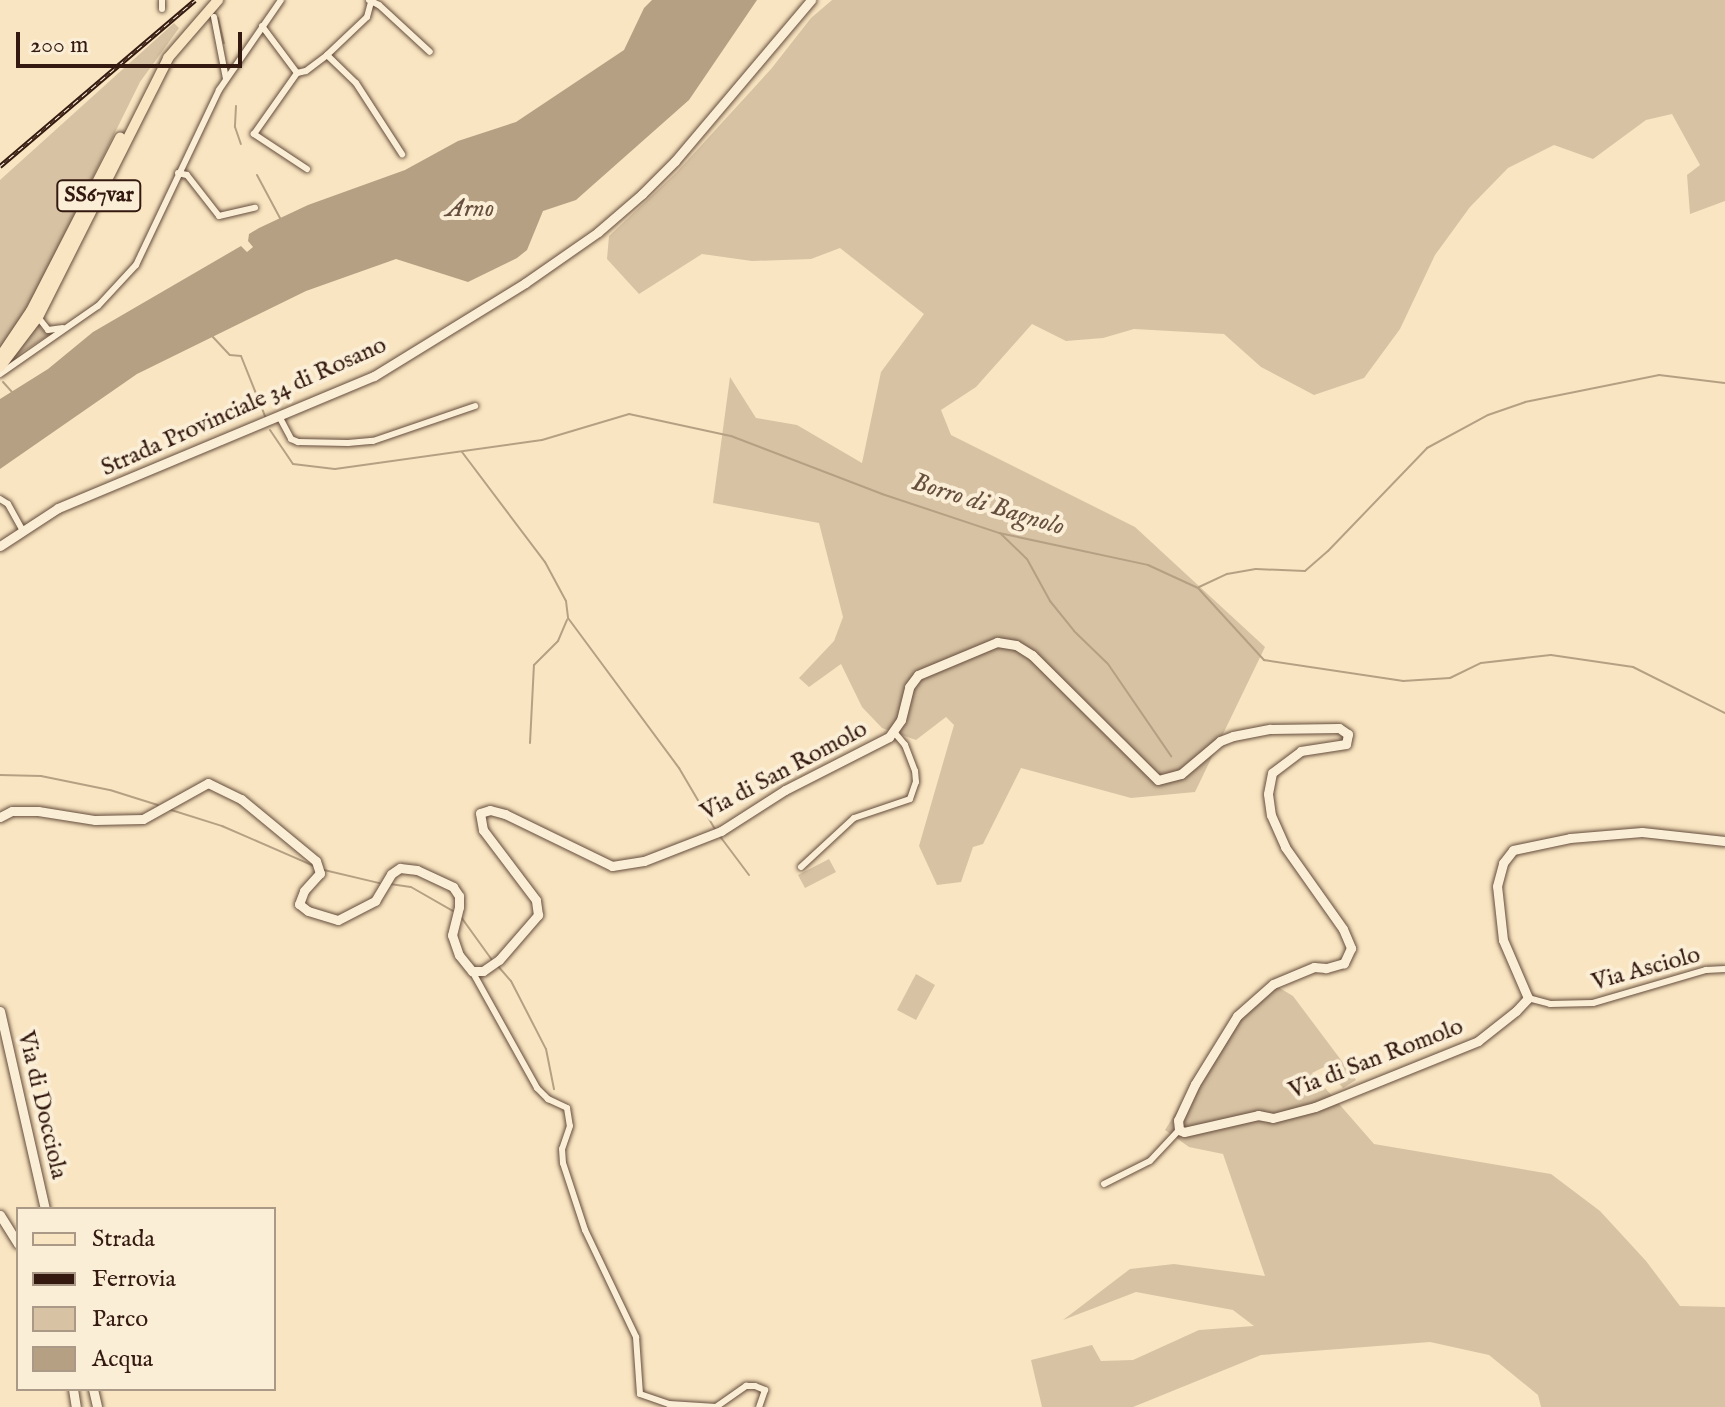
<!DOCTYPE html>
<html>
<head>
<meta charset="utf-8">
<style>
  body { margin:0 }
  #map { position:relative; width:1725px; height:1407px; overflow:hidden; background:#f9e5c1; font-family:"IM FELL English",serif }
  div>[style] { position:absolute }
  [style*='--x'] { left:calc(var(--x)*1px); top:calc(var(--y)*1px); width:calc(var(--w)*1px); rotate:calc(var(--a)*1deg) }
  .green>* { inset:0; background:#d7c2a3 }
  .water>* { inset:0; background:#b6a084 }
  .stream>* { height:2px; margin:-1px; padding:0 1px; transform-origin:1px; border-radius:1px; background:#b6a084 }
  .roads { filter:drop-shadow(0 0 2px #644c3c) drop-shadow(0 0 2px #644c3c) }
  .street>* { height:6px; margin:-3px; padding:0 3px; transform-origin:3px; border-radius:3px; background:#fbeed7 }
  .secondary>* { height:9px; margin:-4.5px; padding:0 4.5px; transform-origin:4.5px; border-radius:4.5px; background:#fbeed7 }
  .primary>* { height:10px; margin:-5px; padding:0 5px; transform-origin:5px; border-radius:5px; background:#f9e5c1 }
  .rail>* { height:5px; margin-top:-2.5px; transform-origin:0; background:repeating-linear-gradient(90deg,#fbeed7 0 6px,#33190f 0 12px); box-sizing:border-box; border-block:2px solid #33190f }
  span { translate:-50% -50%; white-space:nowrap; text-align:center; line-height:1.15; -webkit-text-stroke:8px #fbeed7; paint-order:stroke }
  .shield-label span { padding:2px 6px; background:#fbeed7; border:2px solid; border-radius:6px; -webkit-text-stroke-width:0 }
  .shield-label { font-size:22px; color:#33190f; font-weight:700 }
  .street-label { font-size:24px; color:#33190f }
  .water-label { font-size:26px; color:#674f3e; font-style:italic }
  .legend { position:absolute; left:16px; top:1207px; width:260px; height:184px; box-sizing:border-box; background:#fbeed7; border:2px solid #ab9987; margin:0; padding:10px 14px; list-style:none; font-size:24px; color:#33190f }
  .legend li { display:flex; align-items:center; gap:16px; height:40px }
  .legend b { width:40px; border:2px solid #ab9987 }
  .scale { position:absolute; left:16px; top:32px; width:226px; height:36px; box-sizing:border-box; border:4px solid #33190f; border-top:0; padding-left:10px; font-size:24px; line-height:28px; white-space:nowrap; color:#33190f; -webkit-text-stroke:6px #fbeed7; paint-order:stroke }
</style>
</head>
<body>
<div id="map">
  <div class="green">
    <i style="clip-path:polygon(832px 0,1725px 0,1725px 201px,1690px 214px,1687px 175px,1700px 165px,1672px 114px,1646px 120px,1593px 159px,1554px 145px,1508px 168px,1470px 207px,1435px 255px,1400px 329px,1364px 378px,1314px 395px,1261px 367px,1224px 334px,1134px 329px,1103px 338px,1066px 341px,1032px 324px,976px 387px,941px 410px,951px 435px,1135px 527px,1265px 647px,1195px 792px,1131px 798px,1021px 768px,983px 844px,973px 847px,961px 882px,937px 885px,919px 846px,954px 725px,946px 717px,916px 740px,882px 728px,862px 707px,841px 664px,809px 687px,799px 678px,834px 641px,843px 617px,819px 523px,713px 503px,730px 377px,756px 418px,797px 425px,862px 463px,881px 372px,924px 314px,840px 248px,811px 259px,752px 261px,702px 254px,639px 294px,607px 259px,609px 236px,676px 173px,771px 69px,811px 18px)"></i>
    <i style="clip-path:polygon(174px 23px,179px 28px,140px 82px,35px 294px,0 351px,0 180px)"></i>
    <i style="clip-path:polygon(37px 325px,49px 335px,13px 358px)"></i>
    <i style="clip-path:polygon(829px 859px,836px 872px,805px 888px,798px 875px)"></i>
    <i style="clip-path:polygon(916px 974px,935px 985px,916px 1020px,897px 1010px)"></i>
    <i style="clip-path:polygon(1273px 984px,1293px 996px,1356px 1080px,1343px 1088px,1324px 1067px,1312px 1073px,1374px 1144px,1551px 1174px,1600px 1211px,1646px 1261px,1680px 1306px,1725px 1307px,1725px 1407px,1541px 1407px,1538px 1395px,1489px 1355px,1430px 1342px,1261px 1355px,1133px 1407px,1042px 1407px,1031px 1360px,1092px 1345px,1101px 1361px,1133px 1360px,1199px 1330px,1254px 1326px,1233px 1310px,1136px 1292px,1063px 1320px,1130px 1269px,1174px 1264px,1265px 1276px,1223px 1154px,1189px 1147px,1165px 1130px,1237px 1016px)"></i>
  </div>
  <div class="water">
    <i style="clip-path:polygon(652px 0,757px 0,689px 100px,576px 200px,543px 211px,527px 250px,517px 258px,468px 282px,396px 259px,306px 291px,137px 374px,0 469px,0 399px,48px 369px,93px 332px,241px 246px,247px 252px,253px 247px,248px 241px,249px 234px,259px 228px,308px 205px,405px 170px,458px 141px,516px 122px,624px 50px,644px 8px)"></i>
  </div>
  <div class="stream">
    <i style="--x:218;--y:18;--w:26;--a:77"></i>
    <i style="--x:236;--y:106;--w:21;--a:93"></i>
    <i style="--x:235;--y:127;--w:18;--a:71"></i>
    <i style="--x:257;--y:175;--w:51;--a:61.9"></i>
    <i style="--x:212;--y:336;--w:26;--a:47"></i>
    <i style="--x:230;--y:355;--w:11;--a:5"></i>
    <i style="--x:241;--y:356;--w:65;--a:68.2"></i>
    <i style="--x:3;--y:382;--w:15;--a:48"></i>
    <i style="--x:270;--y:430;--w:41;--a:55.9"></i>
    <i style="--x:293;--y:464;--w:42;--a:6.8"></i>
    <i style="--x:335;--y:469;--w:209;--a:-8"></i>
    <i style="--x:542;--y:440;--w:91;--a:-16.6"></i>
    <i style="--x:629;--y:414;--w:104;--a:12.2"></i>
    <i style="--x:731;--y:436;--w:162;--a:21"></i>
    <i style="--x:882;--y:494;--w:123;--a:18.4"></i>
    <i style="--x:999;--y:533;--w:152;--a:12.1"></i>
    <i style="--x:1148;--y:565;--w:55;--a:24.7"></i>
    <i style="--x:1198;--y:588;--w:98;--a:47.5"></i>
    <i style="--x:1264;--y:660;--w:141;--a:8.6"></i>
    <i style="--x:1403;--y:681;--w:47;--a:-3.7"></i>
    <i style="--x:1450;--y:678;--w:34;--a:-26"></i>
    <i style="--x:1481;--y:663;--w:70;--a:-6.5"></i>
    <i style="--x:1551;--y:655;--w:83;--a:8.3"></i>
    <i style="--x:1633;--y:667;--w:103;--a:26.6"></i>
    <i style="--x:462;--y:452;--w:138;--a:53"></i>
    <i style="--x:545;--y:562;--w:44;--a:61.7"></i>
    <i style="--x:566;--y:601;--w:17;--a:83"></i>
    <i style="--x:568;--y:618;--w:187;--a:53.5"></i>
    <i style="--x:679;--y:768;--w:71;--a:59.5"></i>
    <i style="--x:1000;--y:533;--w:37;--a:44"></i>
    <i style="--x:1027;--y:559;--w:48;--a:61.3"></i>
    <i style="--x:1050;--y:601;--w:38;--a:51"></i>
    <i style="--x:1074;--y:631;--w:47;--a:44.1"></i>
    <i style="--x:1108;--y:664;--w:112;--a:55.6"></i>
    <i style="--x:1199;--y:587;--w:31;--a:-25"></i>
    <i style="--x:1227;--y:574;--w:29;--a:-10"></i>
    <i style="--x:1256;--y:569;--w:49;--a:2.3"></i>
    <i style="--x:1305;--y:571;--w:30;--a:-41"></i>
    <i style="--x:1328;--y:551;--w:143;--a:-46.1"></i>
    <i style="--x:1427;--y:448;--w:69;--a:-28.4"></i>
    <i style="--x:1488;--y:415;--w:39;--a:-19"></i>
    <i style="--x:1525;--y:402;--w:137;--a:-11.4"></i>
    <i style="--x:1659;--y:375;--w:66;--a:6.9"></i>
    <i style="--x:530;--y:743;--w:78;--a:-87.1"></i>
    <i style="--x:534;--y:665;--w:34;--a:-45"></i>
    <i style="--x:558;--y:641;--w:23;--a:-67"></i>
    <i style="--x:0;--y:775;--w:41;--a:1.4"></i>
    <i style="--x:41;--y:776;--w:70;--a:11.5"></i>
    <i style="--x:110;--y:790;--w:50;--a:17.4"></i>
    <i style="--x:168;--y:809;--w:57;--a:17.5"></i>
    <i style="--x:222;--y:826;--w:100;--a:23.5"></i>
    <i style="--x:719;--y:835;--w:50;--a:53.1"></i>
    <i style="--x:324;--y:870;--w:57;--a:13.3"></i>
    <i style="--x:390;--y:884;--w:21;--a:8"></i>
    <i style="--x:411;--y:887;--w:48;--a:29.7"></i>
    <i style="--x:461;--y:917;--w:53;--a:54.2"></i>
    <i style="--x:497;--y:965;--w:21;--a:49"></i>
    <i style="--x:511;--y:981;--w:76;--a:62.8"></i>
    <i style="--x:546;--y:1049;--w:41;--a:78.7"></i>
  </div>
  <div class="roads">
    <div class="street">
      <i style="--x:162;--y:0;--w:9;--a:90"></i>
      <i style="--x:369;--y:0;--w:11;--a:27"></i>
      <i style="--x:379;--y:5;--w:69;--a:42.7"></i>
      <i style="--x:214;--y:17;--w:63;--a:79"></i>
      <i style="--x:262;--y:26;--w:59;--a:53.3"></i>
      <i style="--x:327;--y:55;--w:40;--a:44"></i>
      <i style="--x:356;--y:83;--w:85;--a:57.1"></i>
      <i style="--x:307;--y:169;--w:64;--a:-146.6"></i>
      <i style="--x:254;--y:134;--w:75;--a:-54.8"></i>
      <i style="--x:297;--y:73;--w:9;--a:-13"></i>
      <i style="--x:306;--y:71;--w:26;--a:-37"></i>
      <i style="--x:327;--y:55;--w:55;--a:-43.5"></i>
      <i style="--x:367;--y:17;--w:16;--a:-75"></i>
      <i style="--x:178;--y:173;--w:9;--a:13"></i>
      <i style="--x:187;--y:175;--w:52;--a:52"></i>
      <i style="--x:219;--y:216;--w:37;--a:-13"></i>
      <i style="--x:38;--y:317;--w:16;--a:52"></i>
      <i style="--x:48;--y:330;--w:15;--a:-8"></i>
      <i style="--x:0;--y:374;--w:119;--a:-34.8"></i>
      <i style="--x:98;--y:306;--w:56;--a:-47.2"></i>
      <i style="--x:136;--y:265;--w:194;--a:-64.6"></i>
      <i style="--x:219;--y:90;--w:109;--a:-55.4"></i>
      <i style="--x:280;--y:418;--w:24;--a:62"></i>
      <i style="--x:291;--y:439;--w:8;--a:23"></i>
      <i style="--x:298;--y:442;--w:50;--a:1.1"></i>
      <i style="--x:348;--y:443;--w:25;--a:-5"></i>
      <i style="--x:373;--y:441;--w:108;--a:-18.9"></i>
      <i style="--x:0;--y:499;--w:9;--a:32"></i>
      <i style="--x:8;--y:504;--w:29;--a:61"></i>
      <i style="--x:801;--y:867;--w:72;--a:-42.8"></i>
      <i style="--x:854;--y:818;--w:59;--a:-18.7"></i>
      <i style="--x:910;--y:799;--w:18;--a:-71"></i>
      <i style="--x:916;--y:782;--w:11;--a:-95"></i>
      <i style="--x:915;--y:771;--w:28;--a:-111"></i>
      <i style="--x:905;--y:745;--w:16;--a:-130"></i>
      <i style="--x:472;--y:971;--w:134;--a:60.9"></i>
      <i style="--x:537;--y:1088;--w:16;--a:45"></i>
      <i style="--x:548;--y:1099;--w:21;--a:25"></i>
      <i style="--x:567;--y:1108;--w:18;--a:81"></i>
      <i style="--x:570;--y:1126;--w:24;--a:109"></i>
      <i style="--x:562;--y:1149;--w:14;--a:86"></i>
      <i style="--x:563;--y:1163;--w:71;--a:71.8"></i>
      <i style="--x:585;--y:1230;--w:119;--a:64.5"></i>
      <i style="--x:636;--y:1337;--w:57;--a:86"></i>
      <i style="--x:640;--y:1394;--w:31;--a:19"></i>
      <i style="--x:669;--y:1404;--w:47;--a:3.7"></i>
      <i style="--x:716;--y:1407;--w:37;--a:-35"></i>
      <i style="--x:746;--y:1386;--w:9;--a:0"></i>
      <i style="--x:755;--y:1386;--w:11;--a:22"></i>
      <i style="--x:765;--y:1390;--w:18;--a:109"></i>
      <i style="--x:1528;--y:998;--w:23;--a:15"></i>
      <i style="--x:1550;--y:1004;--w:43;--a:-1.3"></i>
      <i style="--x:1593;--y:1003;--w:118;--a:-16.3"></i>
      <i style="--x:1706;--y:970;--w:19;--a:-3"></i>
      <i style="--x:1104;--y:1184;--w:51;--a:-26.6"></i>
      <i style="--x:1150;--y:1161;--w:42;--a:-46.9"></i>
    </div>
    <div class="secondary">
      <i style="--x:0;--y:546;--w:69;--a:-33.2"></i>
      <i style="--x:58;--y:508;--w:342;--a:-22.7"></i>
      <i style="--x:374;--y:376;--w:177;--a:-31.6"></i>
      <i style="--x:525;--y:283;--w:89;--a:-34.9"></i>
      <i style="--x:598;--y:232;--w:58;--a:-40.8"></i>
      <i style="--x:642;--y:194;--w:47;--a:-45"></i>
      <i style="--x:675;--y:161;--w:211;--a:-49.8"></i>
      <i style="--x:0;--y:817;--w:13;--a:-27"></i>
      <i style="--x:12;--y:811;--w:26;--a:0"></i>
      <i style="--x:38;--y:811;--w:58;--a:9"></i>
      <i style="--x:95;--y:820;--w:48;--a:-1.2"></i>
      <i style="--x:143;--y:819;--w:74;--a:-29"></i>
      <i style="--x:208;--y:783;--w:37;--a:26"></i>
      <i style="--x:241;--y:799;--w:97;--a:39.6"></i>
      <i style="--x:316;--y:861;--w:13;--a:72"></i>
      <i style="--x:320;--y:873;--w:24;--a:132"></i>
      <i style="--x:304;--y:891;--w:14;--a:111"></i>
      <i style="--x:299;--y:904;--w:11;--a:38"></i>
      <i style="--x:308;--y:911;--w:31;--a:17"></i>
      <i style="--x:338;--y:920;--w:42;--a:-27.2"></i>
      <i style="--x:375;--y:901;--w:31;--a:-59"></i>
      <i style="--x:391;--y:874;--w:11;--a:-34"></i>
      <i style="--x:400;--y:868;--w:17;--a:7"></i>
      <i style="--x:417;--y:870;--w:40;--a:25"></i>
      <i style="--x:453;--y:887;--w:11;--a:56"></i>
      <i style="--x:459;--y:896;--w:11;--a:90"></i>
      <i style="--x:459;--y:907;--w:29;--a:104"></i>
      <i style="--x:452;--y:935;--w:21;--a:71"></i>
      <i style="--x:459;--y:955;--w:21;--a:51"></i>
      <i style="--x:472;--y:971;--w:11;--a:0"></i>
      <i style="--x:483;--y:971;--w:19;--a:-35"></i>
      <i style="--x:499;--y:960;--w:60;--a:-49.1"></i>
      <i style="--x:538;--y:915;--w:15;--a:-98"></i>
      <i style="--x:536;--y:900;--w:88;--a:-127.1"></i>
      <i style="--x:483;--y:830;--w:17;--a:-100"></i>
      <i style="--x:480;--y:813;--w:10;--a:-17"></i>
      <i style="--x:490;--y:810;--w:16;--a:15"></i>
      <i style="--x:505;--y:814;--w:119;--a:25.9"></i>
      <i style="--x:612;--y:866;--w:32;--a:-9"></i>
      <i style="--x:644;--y:861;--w:83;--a:-21.3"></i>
      <i style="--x:721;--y:831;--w:76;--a:-32.6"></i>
      <i style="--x:785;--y:790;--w:117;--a:-27"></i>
      <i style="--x:889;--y:737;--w:21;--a:-55"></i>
      <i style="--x:901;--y:720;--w:34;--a:-76"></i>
      <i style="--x:909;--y:687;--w:15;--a:-53"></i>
      <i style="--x:918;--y:675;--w:86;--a:-22.7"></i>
      <i style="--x:997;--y:642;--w:19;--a:9"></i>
      <i style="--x:1016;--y:645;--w:19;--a:32"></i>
      <i style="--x:1032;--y:655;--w:177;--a:44.8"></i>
      <i style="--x:1158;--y:780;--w:24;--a:-15"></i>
      <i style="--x:1181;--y:774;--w:51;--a:-40.2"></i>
      <i style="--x:1220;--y:741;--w:14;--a:-21"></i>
      <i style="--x:1233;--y:736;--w:38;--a:-11"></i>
      <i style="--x:1270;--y:729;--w:69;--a:-0.8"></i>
      <i style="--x:1339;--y:728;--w:11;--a:34"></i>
      <i style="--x:1348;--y:734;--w:10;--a:101"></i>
      <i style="--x:1346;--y:744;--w:46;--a:171.2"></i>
      <i style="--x:1301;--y:751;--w:36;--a:143"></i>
      <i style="--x:1272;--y:773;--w:21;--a:101"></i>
      <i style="--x:1268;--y:794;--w:21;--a:82"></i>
      <i style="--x:1271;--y:815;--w:35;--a:66"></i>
      <i style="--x:1285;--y:847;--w:100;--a:54.7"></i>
      <i style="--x:1343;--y:929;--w:21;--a:67"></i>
      <i style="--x:1351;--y:948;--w:17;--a:115"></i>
      <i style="--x:1344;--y:963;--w:19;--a:164"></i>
      <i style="--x:1326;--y:968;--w:12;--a:-175"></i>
      <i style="--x:1314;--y:967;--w:44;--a:157.5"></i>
      <i style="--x:1273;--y:984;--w:48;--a:138.4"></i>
      <i style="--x:1237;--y:1016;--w:80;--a:121.7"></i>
      <i style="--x:1195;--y:1084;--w:40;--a:115"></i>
      <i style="--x:1178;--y:1120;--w:10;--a:84"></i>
      <i style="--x:1179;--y:1130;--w:5;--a:22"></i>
      <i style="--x:1184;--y:1132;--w:76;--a:-12.9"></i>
      <i style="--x:1258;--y:1115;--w:15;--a:11"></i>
      <i style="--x:1273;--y:1118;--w:43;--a:-14.7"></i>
      <i style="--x:1315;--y:1107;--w:176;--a:-22"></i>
      <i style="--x:1478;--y:1041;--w:48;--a:-38.3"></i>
      <i style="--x:1516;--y:1011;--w:18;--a:-47"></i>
      <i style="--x:1528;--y:998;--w:63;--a:-113.3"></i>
      <i style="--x:1503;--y:940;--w:54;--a:-96.3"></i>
      <i style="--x:1497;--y:886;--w:24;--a:-75"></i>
      <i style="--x:1503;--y:863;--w:16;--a:-52"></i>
      <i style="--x:1513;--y:850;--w:58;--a:-11.9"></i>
      <i style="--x:1570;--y:838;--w:72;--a:-4.8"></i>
      <i style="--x:1642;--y:832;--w:83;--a:6.2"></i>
      <i style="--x:0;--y:1011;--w:203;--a:77.2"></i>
      <i style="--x:0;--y:1215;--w:34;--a:58"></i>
      <i style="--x:73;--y:1389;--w:18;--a:81"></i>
      <i style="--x:93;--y:1389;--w:18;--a:77"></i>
    </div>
    <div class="primary">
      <i style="--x:0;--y:357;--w:55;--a:-56"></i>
      <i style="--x:31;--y:311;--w:195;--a:-62.8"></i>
      <i style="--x:0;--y:367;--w:63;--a:-52.8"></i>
      <i style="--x:38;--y:317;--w:290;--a:-63.3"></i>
      <i style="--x:168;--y:58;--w:77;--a:-49.2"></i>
    </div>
  </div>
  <div class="rail">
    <i style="--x:0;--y:166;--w:256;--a:-40.4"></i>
  </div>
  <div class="shield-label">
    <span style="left:99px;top:196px">SS67var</span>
  </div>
  <div class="street-label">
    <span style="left:244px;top:407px;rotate:-24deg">Strada Provinciale 34 di Rosano</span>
    <span style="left:784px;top:771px;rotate:-28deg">Via di San Romolo</span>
    <span style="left:1646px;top:969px;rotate:-15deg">Via Asciolo</span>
    <span style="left:1376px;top:1059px;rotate:-21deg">Via di San Romolo</span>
    <span style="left:42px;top:1105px;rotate:77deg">Via di Docciola</span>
  </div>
  <div class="water-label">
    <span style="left:470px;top:209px">Arno</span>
    <span style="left:988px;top:505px;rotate:17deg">Borro di Bagnolo</span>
  </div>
  <ul class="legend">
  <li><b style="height:10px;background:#f9e5c1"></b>Strada</li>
  <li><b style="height:10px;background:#33190f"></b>Ferrovia</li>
  <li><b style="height:22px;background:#d7c2a3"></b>Parco</li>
  <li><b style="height:22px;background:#b6a084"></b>Acqua</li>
  </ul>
  <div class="scale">200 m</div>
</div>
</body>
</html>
